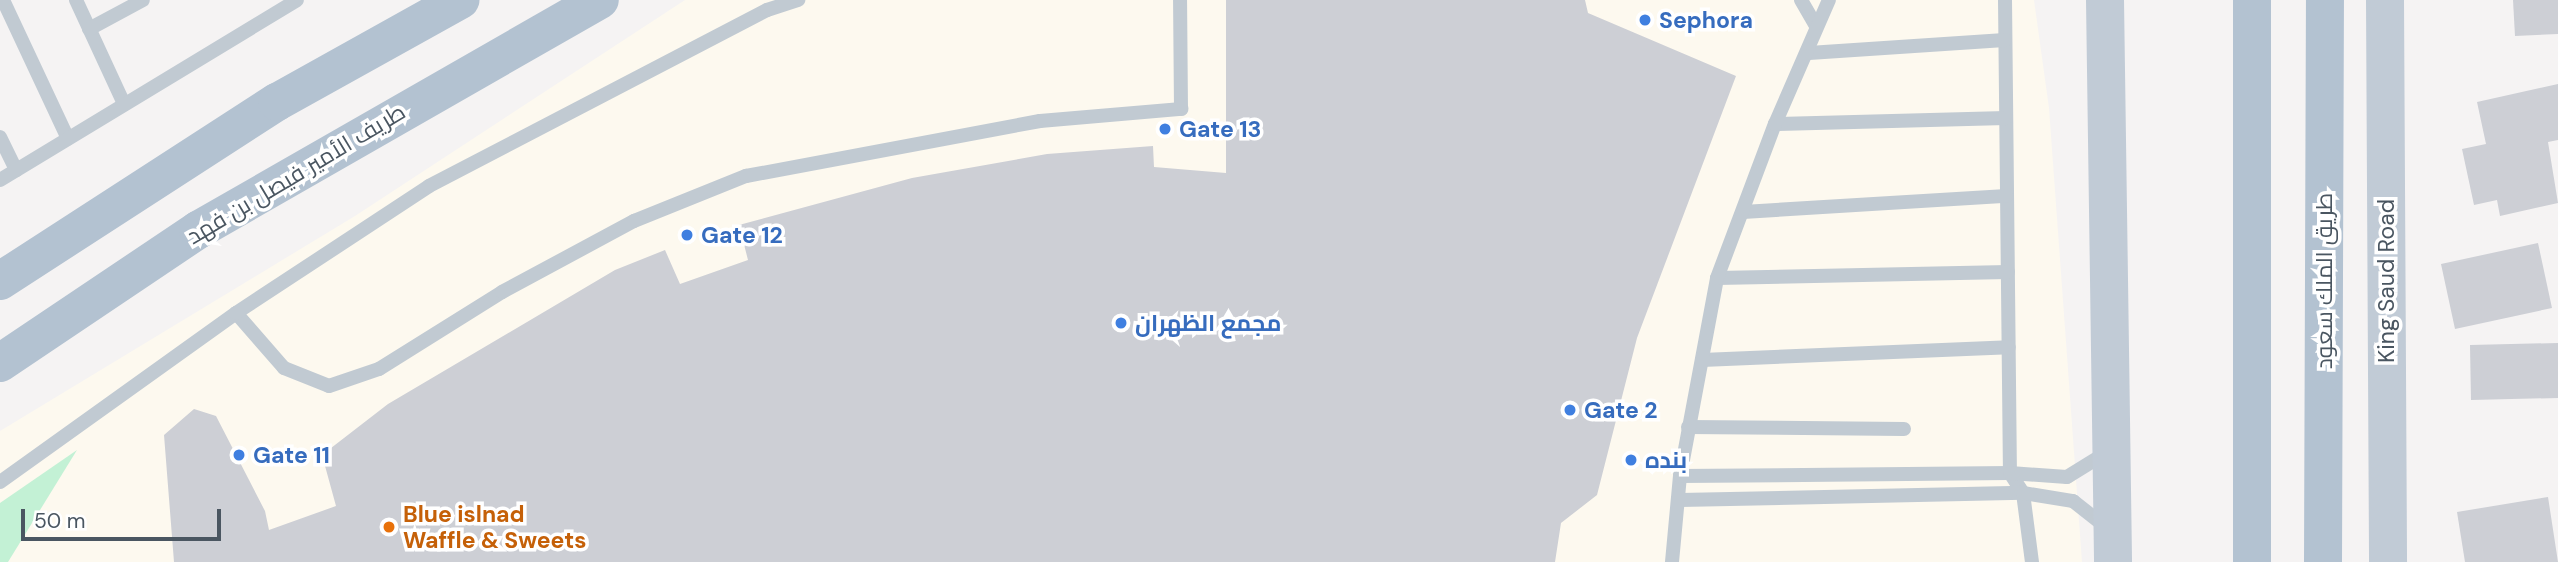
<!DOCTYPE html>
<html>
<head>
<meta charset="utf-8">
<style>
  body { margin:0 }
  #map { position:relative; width:2558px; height:562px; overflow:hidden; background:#f5f3f3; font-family:"DM Sans",Cairo,sans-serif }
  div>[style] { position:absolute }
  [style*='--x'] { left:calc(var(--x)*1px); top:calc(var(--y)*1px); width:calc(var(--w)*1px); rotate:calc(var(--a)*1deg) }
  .commercial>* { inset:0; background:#fdf9ef }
  .green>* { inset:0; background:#c3f1d5 }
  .building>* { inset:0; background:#cdcfd5 }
  .lane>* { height:14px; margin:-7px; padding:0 7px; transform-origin:7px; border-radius:7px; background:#c1cad2 }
  .secondary>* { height:38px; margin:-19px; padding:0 19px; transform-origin:19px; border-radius:19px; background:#c1cbd6 }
  .primary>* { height:38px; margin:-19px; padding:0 19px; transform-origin:19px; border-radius:19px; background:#b3c2d1 }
  .dots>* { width:19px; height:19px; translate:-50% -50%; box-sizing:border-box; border:4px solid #fff; border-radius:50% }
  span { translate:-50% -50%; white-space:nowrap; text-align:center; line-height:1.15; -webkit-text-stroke:7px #fff; paint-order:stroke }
  .shop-label { font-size:23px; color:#366cbe; font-weight:700 }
  .left { translate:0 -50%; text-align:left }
  .street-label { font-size:23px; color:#4a5661 }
  .food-label { font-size:23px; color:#c56008; font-weight:700 }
  .scale { position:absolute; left:21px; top:509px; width:200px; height:32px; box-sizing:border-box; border:4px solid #4a5661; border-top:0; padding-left:9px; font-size:21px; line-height:24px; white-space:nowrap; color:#4a5661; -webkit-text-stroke:5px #fff; paint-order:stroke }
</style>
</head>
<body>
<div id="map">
  <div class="commercial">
    <i style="clip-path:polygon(685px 0,2034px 0,2049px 108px,2082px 562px,0 562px,0 431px,355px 216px)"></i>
  </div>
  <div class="green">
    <i style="clip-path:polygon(77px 450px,8px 562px,0 562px,0 503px)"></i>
  </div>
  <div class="building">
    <i style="clip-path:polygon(1226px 0,1585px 0,1588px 13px,1736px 76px,1637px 338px,1597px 495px,1561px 523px,1555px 562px,174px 562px,164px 435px,194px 409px,216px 416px,265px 511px,269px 530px,336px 506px,322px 455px,388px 404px,615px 270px,665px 250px,680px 284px,748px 260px,739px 225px,912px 178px,1047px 154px,1153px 146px,1154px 167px,1226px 173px)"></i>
    <i style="clip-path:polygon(2513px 0,2558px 0,2558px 34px,2515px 36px)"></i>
    <i style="clip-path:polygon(2558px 84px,2558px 140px,2548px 142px,2558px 203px,2500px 216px,2497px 200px,2474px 205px,2462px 149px,2486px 144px,2477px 102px)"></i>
    <i style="clip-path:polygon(2538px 243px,2552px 308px,2455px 329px,2441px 264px)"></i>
    <i style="clip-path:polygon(2558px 343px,2558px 398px,2471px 400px,2470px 345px)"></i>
    <i style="clip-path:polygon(2548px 497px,2558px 562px,2465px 562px,2457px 512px)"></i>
  </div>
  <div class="lane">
    <i style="--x:3;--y:0;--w:153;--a:64.9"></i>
    <i style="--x:76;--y:0;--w:115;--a:65.2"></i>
    <i style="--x:1801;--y:0;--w:30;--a:60"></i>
    <i style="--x:2005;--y:0;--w:473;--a:89.4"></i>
    <i style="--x:2010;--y:473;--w:24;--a:57"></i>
    <i style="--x:2023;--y:493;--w:70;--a:82.6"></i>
    <i style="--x:89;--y:29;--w:61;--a:-28.2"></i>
    <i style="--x:1809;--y:53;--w:196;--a:-3.8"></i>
    <i style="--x:1775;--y:124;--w:231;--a:-1.5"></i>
    <i style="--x:0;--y:137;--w:37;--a:64"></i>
    <i style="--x:0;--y:180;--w:347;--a:-31.2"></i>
    <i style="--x:1743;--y:212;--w:264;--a:-3.5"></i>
    <i style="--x:1717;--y:278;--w:291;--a:-1.2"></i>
    <i style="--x:236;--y:313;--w:73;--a:48.9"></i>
    <i style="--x:284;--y:368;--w:48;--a:21.8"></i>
    <i style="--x:329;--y:386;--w:53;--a:-18.8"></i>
    <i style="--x:379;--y:369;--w:145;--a:-32"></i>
    <i style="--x:502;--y:292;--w:150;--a:-28.3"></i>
    <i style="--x:634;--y:221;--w:121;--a:-21.9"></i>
    <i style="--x:746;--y:176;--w:299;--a:-10.6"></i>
    <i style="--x:1040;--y:121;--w:142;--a:-4.9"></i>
    <i style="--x:1181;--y:109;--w:109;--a:-90.5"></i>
    <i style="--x:1702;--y:360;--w:307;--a:-2.4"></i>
    <i style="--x:1688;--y:427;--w:216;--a:0.5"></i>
    <i style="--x:1680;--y:476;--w:330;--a:-0.5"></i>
    <i style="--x:2010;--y:473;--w:57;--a:4"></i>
    <i style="--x:2067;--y:477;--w:49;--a:-31.8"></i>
    <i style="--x:0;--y:482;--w:290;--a:-35.6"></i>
    <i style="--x:236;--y:313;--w:231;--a:-33.3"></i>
    <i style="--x:429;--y:186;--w:381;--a:-27.5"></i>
    <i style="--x:767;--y:10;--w:33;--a:-18"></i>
    <i style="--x:1680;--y:500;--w:343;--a:-1.2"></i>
    <i style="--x:2023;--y:493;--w:51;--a:9.1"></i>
    <i style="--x:2073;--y:501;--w:42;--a:38.2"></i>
    <i style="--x:1672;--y:562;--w:86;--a:-84.7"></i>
    <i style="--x:1680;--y:476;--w:201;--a:-79.4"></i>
    <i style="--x:1717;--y:278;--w:165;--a:-69.4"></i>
    <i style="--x:1775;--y:124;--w:135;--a:-66.5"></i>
  </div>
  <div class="secondary">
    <i style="--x:2105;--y:0;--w:562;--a:89.18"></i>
    <i style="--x:2385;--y:0;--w:562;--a:89.69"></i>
  </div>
  <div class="primary">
    <i style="--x:2252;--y:0;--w:562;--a:90"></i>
    <i style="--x:0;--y:281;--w:330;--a:-32.9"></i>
    <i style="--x:277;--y:102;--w:210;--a:-29.1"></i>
    <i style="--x:0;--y:363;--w:239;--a:-33.9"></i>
    <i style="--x:198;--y:230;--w:463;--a:-29.8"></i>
    <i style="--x:2323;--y:562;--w:562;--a:-89.8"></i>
  </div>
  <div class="dots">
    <i style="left:1645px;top:20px;background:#3f7fe0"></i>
    <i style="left:1165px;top:129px;background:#3f7fe0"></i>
    <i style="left:687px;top:235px;background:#3f7fe0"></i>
    <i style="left:1121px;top:323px;background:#3f7fe0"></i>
    <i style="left:1570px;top:410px;background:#3f7fe0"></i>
    <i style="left:239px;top:455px;background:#3f7fe0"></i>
    <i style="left:1631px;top:460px;background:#3f7fe0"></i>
    <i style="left:389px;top:527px;background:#e8710a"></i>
  </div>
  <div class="shop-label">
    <span class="left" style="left:1659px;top:20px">Sephora</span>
    <span class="left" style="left:1179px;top:129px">Gate 13</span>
    <span class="left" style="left:701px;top:235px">Gate 12</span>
    <span class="left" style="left:1135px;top:323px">مجمع الظهران</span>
    <span class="left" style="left:1584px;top:410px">Gate 2</span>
    <span class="left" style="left:253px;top:455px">Gate 11</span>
    <span class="left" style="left:1645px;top:460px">بنده</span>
  </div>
  <div class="street-label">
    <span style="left:296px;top:174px;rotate:-31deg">طريف الأمير فيصل بن فهد</span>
    <span style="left:2324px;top:281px;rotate:-90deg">طريق الملك سعود</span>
    <span style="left:2386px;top:281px;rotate:-90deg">King Saud Road</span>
  </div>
  <div class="food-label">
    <span class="left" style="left:403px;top:527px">Blue islnad<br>Waffle &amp; Sweets</span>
  </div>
  <div class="scale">50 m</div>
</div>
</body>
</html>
